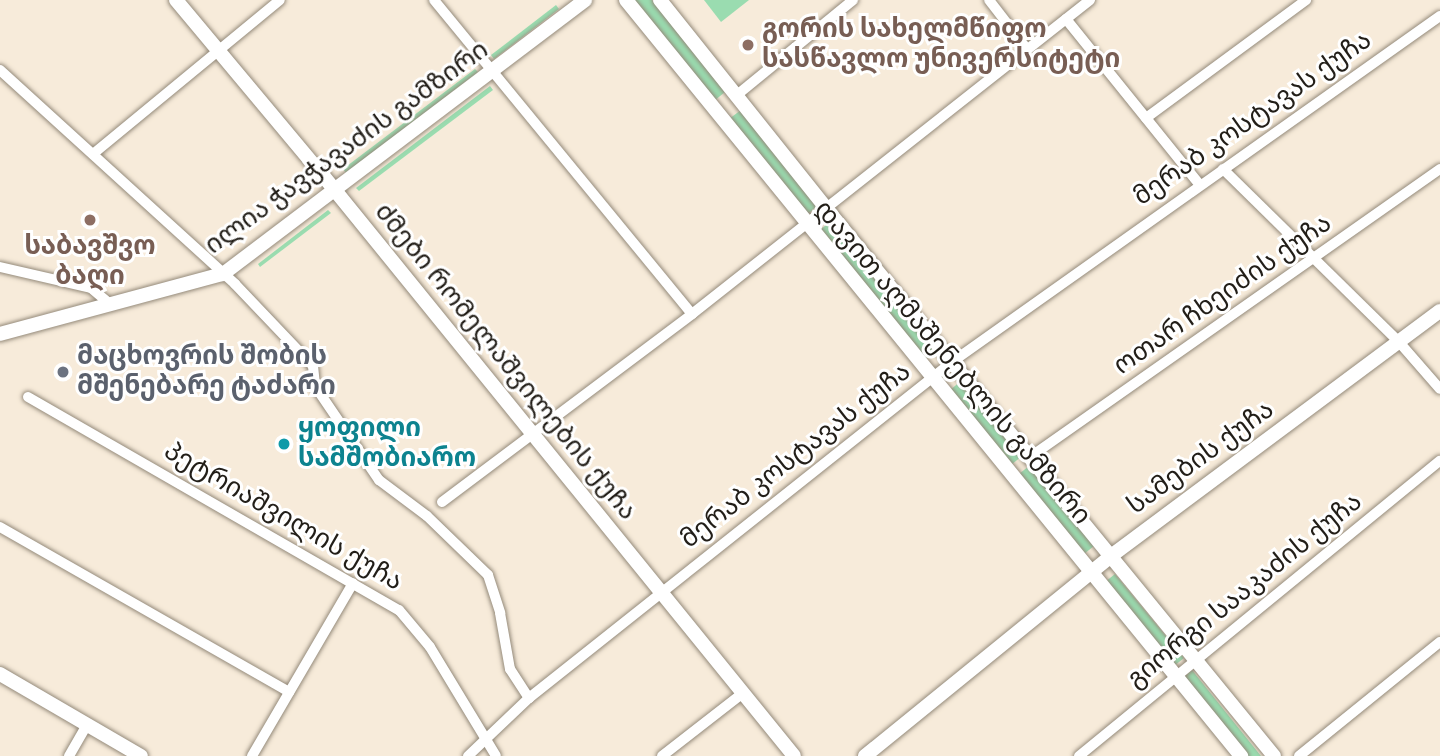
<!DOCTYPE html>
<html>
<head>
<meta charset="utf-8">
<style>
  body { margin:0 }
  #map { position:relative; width:1440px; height:756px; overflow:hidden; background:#f7ebda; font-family:Signika,"Noto Sans Georgian",sans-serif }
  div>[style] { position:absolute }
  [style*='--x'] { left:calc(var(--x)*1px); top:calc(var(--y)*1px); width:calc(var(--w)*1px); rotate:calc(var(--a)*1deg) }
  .green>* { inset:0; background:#9adcb0 }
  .roads { filter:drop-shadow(0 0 2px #948a7a) drop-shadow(0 0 2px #948a7a) }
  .minor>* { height:10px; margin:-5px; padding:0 5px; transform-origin:5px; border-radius:5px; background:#fff }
  .tertiary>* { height:14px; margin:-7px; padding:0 7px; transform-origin:7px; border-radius:7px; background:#fff }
  .dots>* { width:19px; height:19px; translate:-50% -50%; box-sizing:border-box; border:4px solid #fff; border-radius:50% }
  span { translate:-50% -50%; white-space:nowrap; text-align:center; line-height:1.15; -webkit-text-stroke:6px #fff; paint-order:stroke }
  .education-label { font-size:26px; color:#785e54; font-weight:700 }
  .left { translate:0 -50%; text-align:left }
  .street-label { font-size:26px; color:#221e18 }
  .worship-label { font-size:26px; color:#5b616d; font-weight:700 }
  .culture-label { font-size:26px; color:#0d838f; font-weight:700 }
</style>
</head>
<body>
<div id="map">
  <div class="green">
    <i style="clip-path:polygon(634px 0,652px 0,725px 92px,714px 101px)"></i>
    <i style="clip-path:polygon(704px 0,749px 0,721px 22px)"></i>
    <i style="clip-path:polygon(556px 5px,559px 9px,494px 59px,491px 55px)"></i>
    <i style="clip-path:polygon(475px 69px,478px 72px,346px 173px,343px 169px)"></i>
    <i style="clip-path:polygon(490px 86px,493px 90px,359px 191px,356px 188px)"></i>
    <i style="clip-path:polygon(741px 110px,818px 205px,807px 215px,729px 119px)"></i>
    <i style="clip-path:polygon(328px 210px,331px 213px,260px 267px,258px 264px)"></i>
    <i style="clip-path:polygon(831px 221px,936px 351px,925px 360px,820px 230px)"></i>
    <i style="clip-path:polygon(961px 381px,1022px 456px,1011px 465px,950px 390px)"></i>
    <i style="clip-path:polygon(1029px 466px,1094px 546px,1084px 554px,1019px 474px)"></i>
    <i style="clip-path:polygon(1115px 574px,1184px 658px,1174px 666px,1105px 582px)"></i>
    <i style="clip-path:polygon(1192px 670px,1261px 756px,1246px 756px,1183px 678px)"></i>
  </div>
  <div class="roads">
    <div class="minor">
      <i style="--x:434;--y:0;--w:406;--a:50.6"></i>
      <i style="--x:989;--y:0;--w:62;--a:52.2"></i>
      <i style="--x:1066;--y:19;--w:212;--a:51.1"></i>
      <i style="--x:0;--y:70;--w:318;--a:42.3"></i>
      <i style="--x:235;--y:284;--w:113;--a:46.4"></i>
      <i style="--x:313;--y:366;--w:20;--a:84"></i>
      <i style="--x:315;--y:386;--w:114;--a:55.8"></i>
      <i style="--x:379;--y:480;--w:60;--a:36.9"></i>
      <i style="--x:427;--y:516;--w:85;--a:44"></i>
      <i style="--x:488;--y:575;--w:40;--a:72"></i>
      <i style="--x:500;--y:613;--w:57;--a:79.9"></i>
      <i style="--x:510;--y:669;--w:35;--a:57"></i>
      <i style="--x:737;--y:95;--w:150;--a:-39.3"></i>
      <i style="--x:1146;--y:118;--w:199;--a:-36.4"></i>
      <i style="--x:93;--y:154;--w:242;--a:-39.5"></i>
      <i style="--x:1223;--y:169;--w:247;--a:44.5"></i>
      <i style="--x:1399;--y:342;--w:62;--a:48.9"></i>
      <i style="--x:0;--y:267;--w:93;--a:13"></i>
      <i style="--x:91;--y:288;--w:25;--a:40"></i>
      <i style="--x:28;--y:397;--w:428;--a:29.9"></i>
      <i style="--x:399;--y:610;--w:48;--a:50"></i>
      <i style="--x:430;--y:647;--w:127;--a:58.8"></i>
      <i style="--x:1030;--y:457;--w:501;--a:-35.09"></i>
      <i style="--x:442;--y:502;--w:313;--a:-36.9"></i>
      <i style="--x:692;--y:314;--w:507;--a:-38.27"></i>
      <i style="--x:0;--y:527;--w:333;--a:29.7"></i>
      <i style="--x:69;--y:756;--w:36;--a:-60"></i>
      <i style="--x:252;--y:756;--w:200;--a:-59.7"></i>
      <i style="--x:468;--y:756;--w:84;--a:-43.6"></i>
      <i style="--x:529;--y:698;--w:540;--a:-38.46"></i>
      <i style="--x:952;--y:362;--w:598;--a:-35.34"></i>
      <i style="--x:662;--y:756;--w:103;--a:-37.9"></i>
      <i style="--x:1079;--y:756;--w:466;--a:-39.3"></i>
      <i style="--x:1299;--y:756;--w:181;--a:-39"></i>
    </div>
    <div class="tertiary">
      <i style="--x:176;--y:0;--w:232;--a:50.1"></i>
      <i style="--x:325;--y:178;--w:744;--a:50.94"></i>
      <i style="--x:626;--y:0;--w:975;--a:50.87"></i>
      <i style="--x:660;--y:0;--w:265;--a:51.4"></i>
      <i style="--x:825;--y:207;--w:709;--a:50.72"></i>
      <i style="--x:0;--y:334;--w:231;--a:-15.1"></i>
      <i style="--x:223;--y:274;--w:454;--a:-37.1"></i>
      <i style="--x:0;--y:674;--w:163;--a:30.2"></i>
      <i style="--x:865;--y:756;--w:317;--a:-39.1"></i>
      <i style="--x:1111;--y:556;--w:410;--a:-36.7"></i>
    </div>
  </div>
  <div class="dots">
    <i style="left:748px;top:45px;background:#8d6e63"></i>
    <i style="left:90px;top:220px;background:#8d6e63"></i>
    <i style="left:63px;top:372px;background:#6b7280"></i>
    <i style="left:284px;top:444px;background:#0f9aa8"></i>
  </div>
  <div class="education-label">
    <span class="left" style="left:762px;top:45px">გორის სახელმწიფო<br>სასწავლო უნივერსიტეტი</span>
    <span style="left:90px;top:262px">საბავშვო<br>ბაღი</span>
  </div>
  <div class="street-label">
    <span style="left:1253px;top:119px;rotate:-35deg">მერაბ კოსტავას ქუჩა</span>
    <span style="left:347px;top:148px;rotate:-36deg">ილია ჭავჭავაძის გამზირი</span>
    <span style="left:1223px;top:295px;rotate:-35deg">ოთარ ჩხეიძის ქუჩა</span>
    <span style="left:505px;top:362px;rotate:51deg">ძმები რომელაშვილების ქუჩა</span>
    <span style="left:952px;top:363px;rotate:50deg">დავით აღმაშენებლის გამზირი</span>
    <span style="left:796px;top:456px;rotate:-38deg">მერაბ კოსტავას ქუჩა</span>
    <span style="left:1201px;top:458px;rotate:-36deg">სამების ქუჩა</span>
    <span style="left:283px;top:517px;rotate:30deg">პეტრიაშვილის ქუჩა</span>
    <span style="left:1245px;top:591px;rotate:-39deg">გიორგი სააკაძის ქუჩა</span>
  </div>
  <div class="worship-label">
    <span class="left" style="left:77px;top:372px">მაცხოვრის შობის<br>მშენებარე ტაძარი</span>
  </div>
  <div class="culture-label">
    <span class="left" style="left:298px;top:444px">ყოფილი<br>სამშობიარო</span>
  </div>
</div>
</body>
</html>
